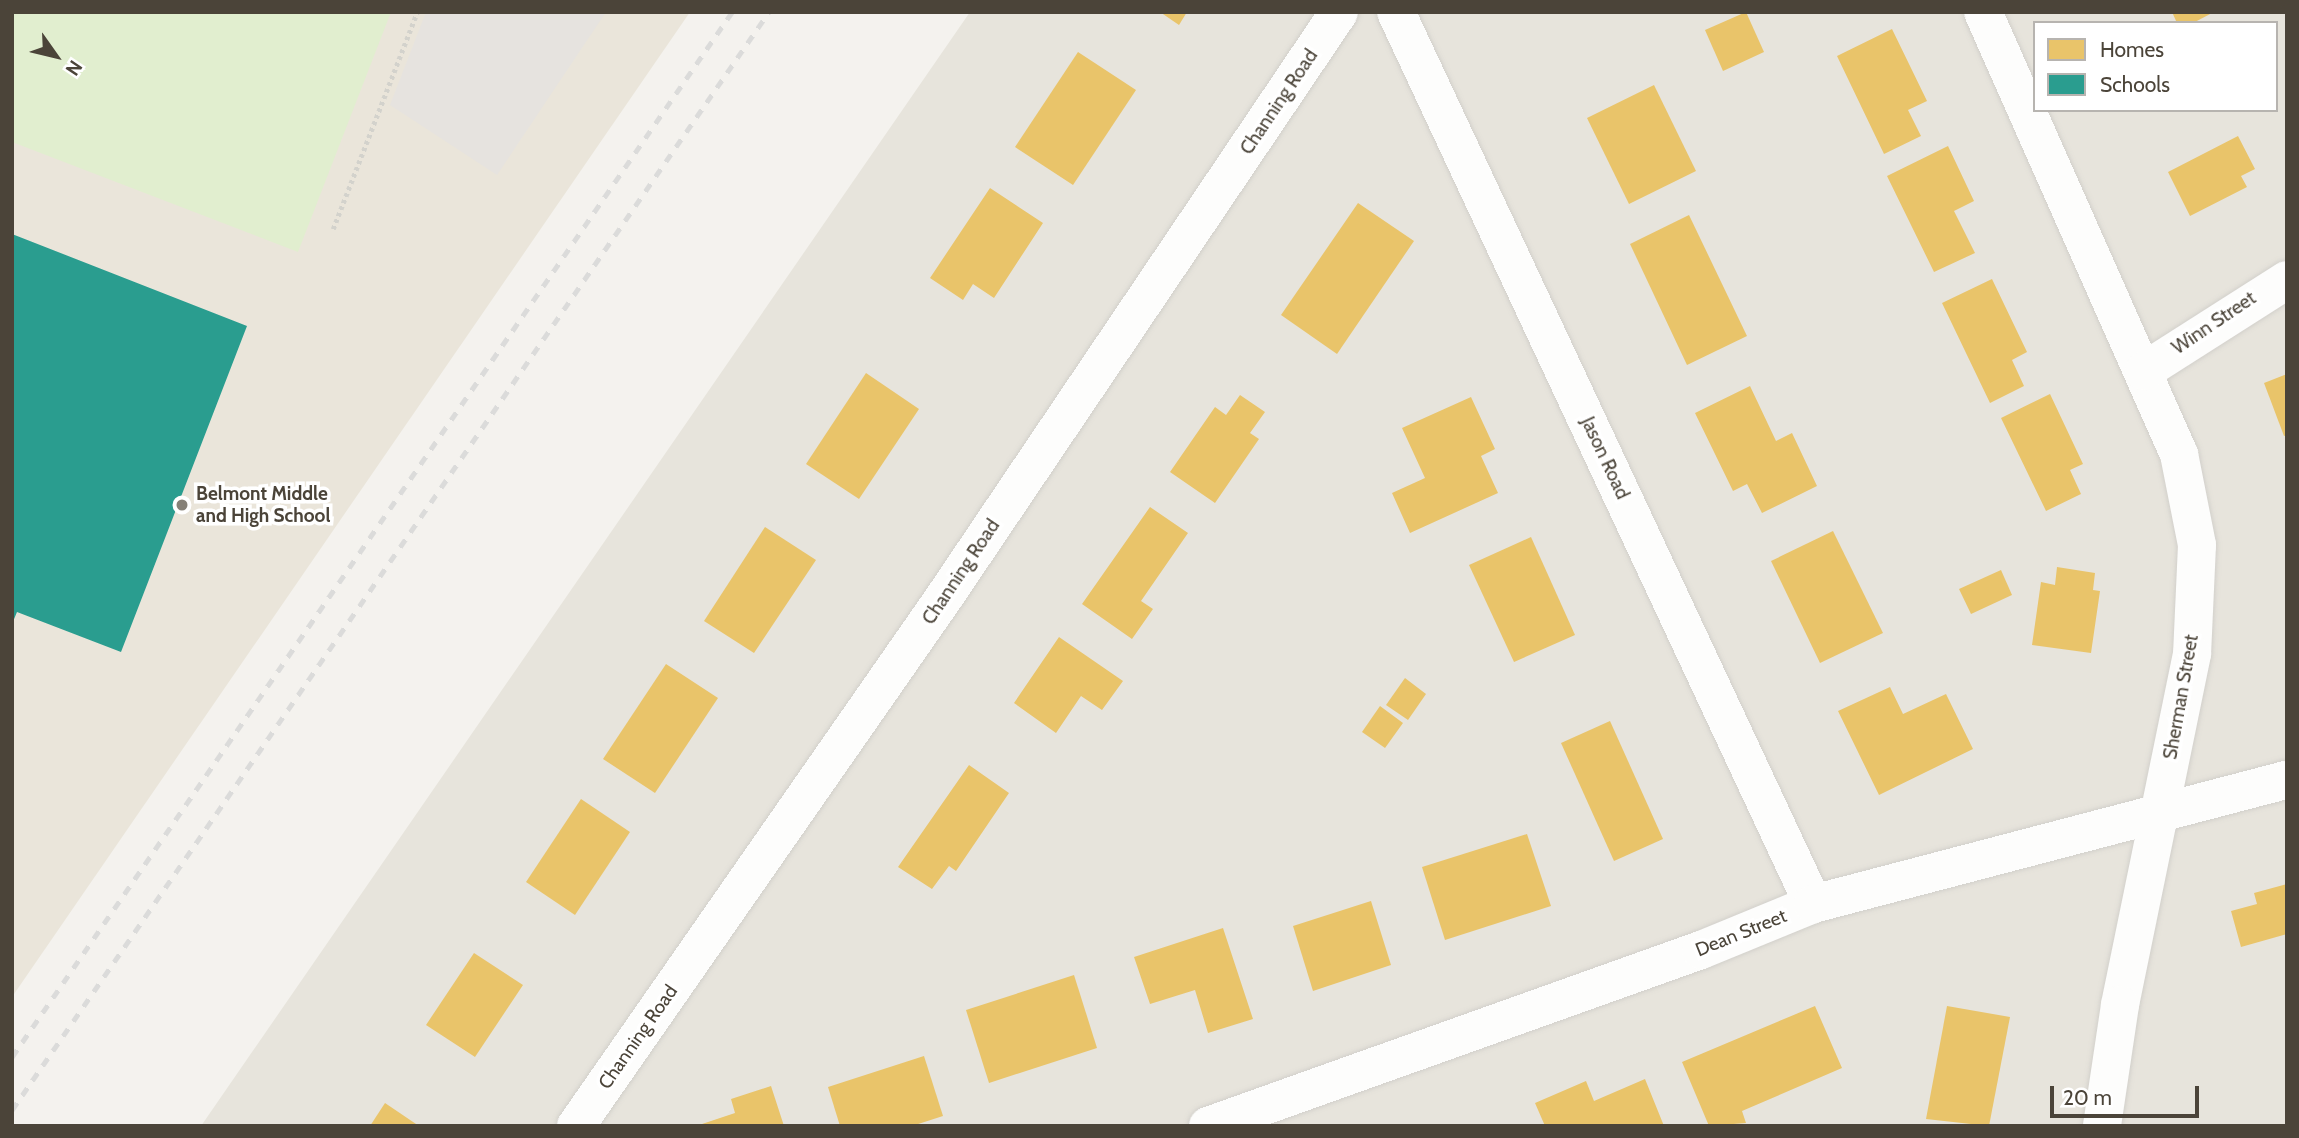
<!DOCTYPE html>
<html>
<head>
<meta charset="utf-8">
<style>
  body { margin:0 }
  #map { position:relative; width:2299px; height:1138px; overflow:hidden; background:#f4f2ee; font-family:Cabin,sans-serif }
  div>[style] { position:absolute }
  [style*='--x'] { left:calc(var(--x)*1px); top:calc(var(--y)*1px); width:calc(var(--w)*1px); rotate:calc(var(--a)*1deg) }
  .residential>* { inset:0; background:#e7e4dc }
  .education>* { inset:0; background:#eae5da }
  .green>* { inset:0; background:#e1eecf }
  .parking>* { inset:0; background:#e6e3df }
  .homes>* { inset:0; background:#e9c46a }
  .schools>* { inset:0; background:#2a9d8f }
  .path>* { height:4.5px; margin-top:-2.25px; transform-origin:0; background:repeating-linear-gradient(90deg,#d3d2cc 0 3.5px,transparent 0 7px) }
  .roads { filter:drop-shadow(0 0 2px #d2d0cb) drop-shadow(0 0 2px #d2d0cb) }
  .street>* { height:38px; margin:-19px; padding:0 19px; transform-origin:19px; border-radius:19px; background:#fdfdfc }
  .rail>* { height:5px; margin-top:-2.5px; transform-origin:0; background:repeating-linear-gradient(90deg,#dbdbda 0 9px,transparent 0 18px) }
  .dots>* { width:19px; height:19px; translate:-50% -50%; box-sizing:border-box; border:4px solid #fff; border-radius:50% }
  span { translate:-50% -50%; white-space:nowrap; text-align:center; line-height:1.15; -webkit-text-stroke:7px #fff; paint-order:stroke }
  .street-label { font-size:19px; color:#4b4439 }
  .poi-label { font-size:19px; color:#4b4439; font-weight:700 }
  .left { translate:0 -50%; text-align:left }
  .frame { position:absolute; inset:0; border:14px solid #4b4439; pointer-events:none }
  .legend { position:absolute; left:2033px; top:21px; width:245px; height:91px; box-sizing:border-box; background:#fff; border:2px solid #b7b4b0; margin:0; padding:9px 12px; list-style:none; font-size:21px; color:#4b4439 }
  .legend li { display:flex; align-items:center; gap:14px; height:35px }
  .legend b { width:35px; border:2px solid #b7b4b0 }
  .north { position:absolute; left:21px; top:21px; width:70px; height:70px; -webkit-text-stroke:5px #fff; paint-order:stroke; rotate:124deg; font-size:19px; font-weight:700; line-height:28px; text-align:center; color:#4b4439 }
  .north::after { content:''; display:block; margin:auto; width:24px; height:32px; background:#4b4439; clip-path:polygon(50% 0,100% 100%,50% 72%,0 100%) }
  .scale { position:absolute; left:2050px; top:1086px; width:149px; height:32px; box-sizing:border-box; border:4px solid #4b4439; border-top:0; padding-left:9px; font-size:21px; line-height:24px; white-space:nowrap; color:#4b4439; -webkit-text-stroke:5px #fff; paint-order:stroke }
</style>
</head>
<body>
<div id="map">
  <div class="residential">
    <i style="clip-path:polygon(evenodd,970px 12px,2287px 12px,2287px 1126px,201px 1126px,970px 12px,2035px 23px,2276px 23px,2276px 110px,2035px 110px,2035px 23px)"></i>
  </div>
  <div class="education">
    <i style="clip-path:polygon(12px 12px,690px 12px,12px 997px)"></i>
  </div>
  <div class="green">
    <i style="clip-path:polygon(12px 12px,391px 12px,298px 252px,12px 142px)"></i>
  </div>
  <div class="parking">
    <i style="clip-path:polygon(426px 12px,606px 12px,497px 175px,390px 105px)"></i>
  </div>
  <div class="homes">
    <i style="clip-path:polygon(1160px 12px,1187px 12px,1179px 25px)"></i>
    <i style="clip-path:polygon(1746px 12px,1764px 52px,1723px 71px,1705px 30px)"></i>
    <i style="clip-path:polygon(2172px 12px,2214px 12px,2193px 23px,2177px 23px)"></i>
    <i style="clip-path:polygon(1892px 29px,1927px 101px,1908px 110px,1921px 136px,1884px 154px,1837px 56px)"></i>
    <i style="clip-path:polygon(1078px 52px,1136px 90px,1073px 185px,1015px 147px)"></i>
    <i style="clip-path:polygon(1654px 85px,1696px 171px,1629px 204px,1587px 118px)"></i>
    <i style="clip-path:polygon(2238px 136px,2255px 169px,2241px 176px,2247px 187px,2190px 216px,2168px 172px)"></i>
    <i style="clip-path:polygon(1948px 146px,1974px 201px,1954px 211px,1975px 253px,1934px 272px,1887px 176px)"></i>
    <i style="clip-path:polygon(990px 188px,1043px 223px,994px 298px,973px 284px,963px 300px,930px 278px)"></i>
    <i style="clip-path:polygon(1358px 203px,1414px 241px,1337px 354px,1281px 315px)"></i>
    <i style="clip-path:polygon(1689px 215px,1747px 336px,1687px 365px,1630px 244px)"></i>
    <i style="clip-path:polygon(1992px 279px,2027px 352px,2012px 360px,2024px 386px,1990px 403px,1942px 303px)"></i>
    <i style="clip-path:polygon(866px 373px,919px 409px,859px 499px,806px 464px)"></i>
    <i style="clip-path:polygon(2287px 374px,2287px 435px,2284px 436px,2264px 383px)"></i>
    <i style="clip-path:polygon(1750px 386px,1776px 441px,1792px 433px,1817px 486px,1762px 513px,1747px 484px,1733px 491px,1695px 413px)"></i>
    <i style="clip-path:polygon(2050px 394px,2083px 464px,2070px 470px,2081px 494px,2046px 511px,2001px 418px)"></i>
    <i style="clip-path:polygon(1240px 395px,1265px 412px,1250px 433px,1259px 439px,1215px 503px,1170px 472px,1215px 407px,1226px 415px)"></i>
    <i style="clip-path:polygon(1471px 397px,1495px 449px,1481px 456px,1498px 493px,1410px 533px,1392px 493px,1425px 478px,1402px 428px)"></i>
    <i style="clip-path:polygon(1150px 507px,1188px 533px,1141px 601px,1153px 609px,1132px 639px,1082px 604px)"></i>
    <i style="clip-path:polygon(765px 527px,816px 560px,754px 653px,704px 621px)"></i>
    <i style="clip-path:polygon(1833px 531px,1883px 633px,1820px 663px,1771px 561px)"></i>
    <i style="clip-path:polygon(1531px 537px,1575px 635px,1514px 662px,1469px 565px)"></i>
    <i style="clip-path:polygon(2057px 567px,2095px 573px,2093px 590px,2100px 591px,2091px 653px,2032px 645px,2041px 582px,2055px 585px)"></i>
    <i style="clip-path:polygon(2001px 570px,2012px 595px,1971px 614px,1959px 589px)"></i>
    <i style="clip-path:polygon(1059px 637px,1123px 681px,1102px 710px,1081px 696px,1056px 733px,1014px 703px)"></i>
    <i style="clip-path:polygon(666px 664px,718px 698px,655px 793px,603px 759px)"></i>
    <i style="clip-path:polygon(1405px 678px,1426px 694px,1408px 720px,1386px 705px)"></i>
    <i style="clip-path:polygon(1890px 687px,1903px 714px,1946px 694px,1973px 749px,1879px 795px,1838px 711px)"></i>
    <i style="clip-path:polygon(1380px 706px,1403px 723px,1385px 748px,1362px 732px)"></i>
    <i style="clip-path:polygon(1610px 721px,1663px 839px,1614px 861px,1561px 743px)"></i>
    <i style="clip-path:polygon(969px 765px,1009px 793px,956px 871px,949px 866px,932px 889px,898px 867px)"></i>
    <i style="clip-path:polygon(581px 799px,630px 832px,575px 915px,526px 882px)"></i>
    <i style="clip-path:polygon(1527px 834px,1551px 906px,1445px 940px,1422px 867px)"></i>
    <i style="clip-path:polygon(2287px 884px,2287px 934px,2241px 947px,2231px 911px,2257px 904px,2254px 893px)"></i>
    <i style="clip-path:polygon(1371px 901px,1391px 965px,1313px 991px,1293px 926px)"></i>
    <i style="clip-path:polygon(1223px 928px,1253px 1019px,1208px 1033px,1195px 990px,1150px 1004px,1134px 957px)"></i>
    <i style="clip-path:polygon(474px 953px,523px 985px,475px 1057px,426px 1025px)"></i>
    <i style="clip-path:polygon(1074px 975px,1097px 1048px,989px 1083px,966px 1010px)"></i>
    <i style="clip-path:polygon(1815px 1006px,1842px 1068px,1742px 1111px,1746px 1123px,1709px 1126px,1682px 1062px)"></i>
    <i style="clip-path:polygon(1947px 1006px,2010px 1017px,1989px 1126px,1926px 1119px)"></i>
    <i style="clip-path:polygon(924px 1056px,943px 1116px,912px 1126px,840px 1126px,828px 1087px)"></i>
    <i style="clip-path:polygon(1645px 1079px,1664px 1126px,1545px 1126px,1535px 1103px,1586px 1081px,1594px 1101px)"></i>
    <i style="clip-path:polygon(771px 1086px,784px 1126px,696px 1126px,735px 1113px,731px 1099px)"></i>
    <i style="clip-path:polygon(385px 1103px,419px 1126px,370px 1126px)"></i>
  </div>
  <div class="schools">
    <i style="clip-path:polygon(12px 234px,247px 326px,121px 652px,17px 612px,12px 624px)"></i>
  </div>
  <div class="path">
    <i style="--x:333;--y:229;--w:233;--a:-68.8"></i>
  </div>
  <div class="roads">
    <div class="street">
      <i style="--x:1396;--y:12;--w:985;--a:64.94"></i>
      <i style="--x:1983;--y:12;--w:484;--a:66.1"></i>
      <i style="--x:2179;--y:454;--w:93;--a:78.8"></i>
      <i style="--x:2197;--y:545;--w:109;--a:92.6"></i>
      <i style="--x:2192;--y:654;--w:358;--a:101.6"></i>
      <i style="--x:2120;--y:1005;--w:122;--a:98.5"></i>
      <i style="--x:2144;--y:371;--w:169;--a:-32.5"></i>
      <i style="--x:576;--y:1126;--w:646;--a:-55.15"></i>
      <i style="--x:945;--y:596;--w:704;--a:-55.99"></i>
      <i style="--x:1208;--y:1126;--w:523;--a:-19.65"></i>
      <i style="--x:1701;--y:950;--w:121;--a:-22.3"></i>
      <i style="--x:1813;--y:904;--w:490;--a:-14.7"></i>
    </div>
  </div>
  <div class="rail">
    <i style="--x:12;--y:1057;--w:1269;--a:-55.43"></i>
    <i style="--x:12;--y:1110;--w:1334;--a:-55.42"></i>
  </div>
  <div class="dots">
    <i style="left:182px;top:505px;background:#868178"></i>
  </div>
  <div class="street-label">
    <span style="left:1279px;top:102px;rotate:-56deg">Channing Road</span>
    <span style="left:2214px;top:323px;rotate:-34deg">Winn Street</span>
    <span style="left:1605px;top:458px;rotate:65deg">Jason Road</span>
    <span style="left:961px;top:572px;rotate:-56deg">Channing Road</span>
    <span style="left:2181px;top:697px;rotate:-80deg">Sherman Street</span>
    <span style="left:1741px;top:933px;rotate:-22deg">Dean Street</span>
    <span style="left:638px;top:1037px;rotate:-55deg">Channing Road</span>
  </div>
  <div class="poi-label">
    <span class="left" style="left:196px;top:505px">Belmont Middle<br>and High School</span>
  </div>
  <div class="frame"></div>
  <ul class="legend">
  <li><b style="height:19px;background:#e9c46a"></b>Homes</li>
  <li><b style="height:19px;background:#2a9d8f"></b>Schools</li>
  </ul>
  <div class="north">N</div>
  <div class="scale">20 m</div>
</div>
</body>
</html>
